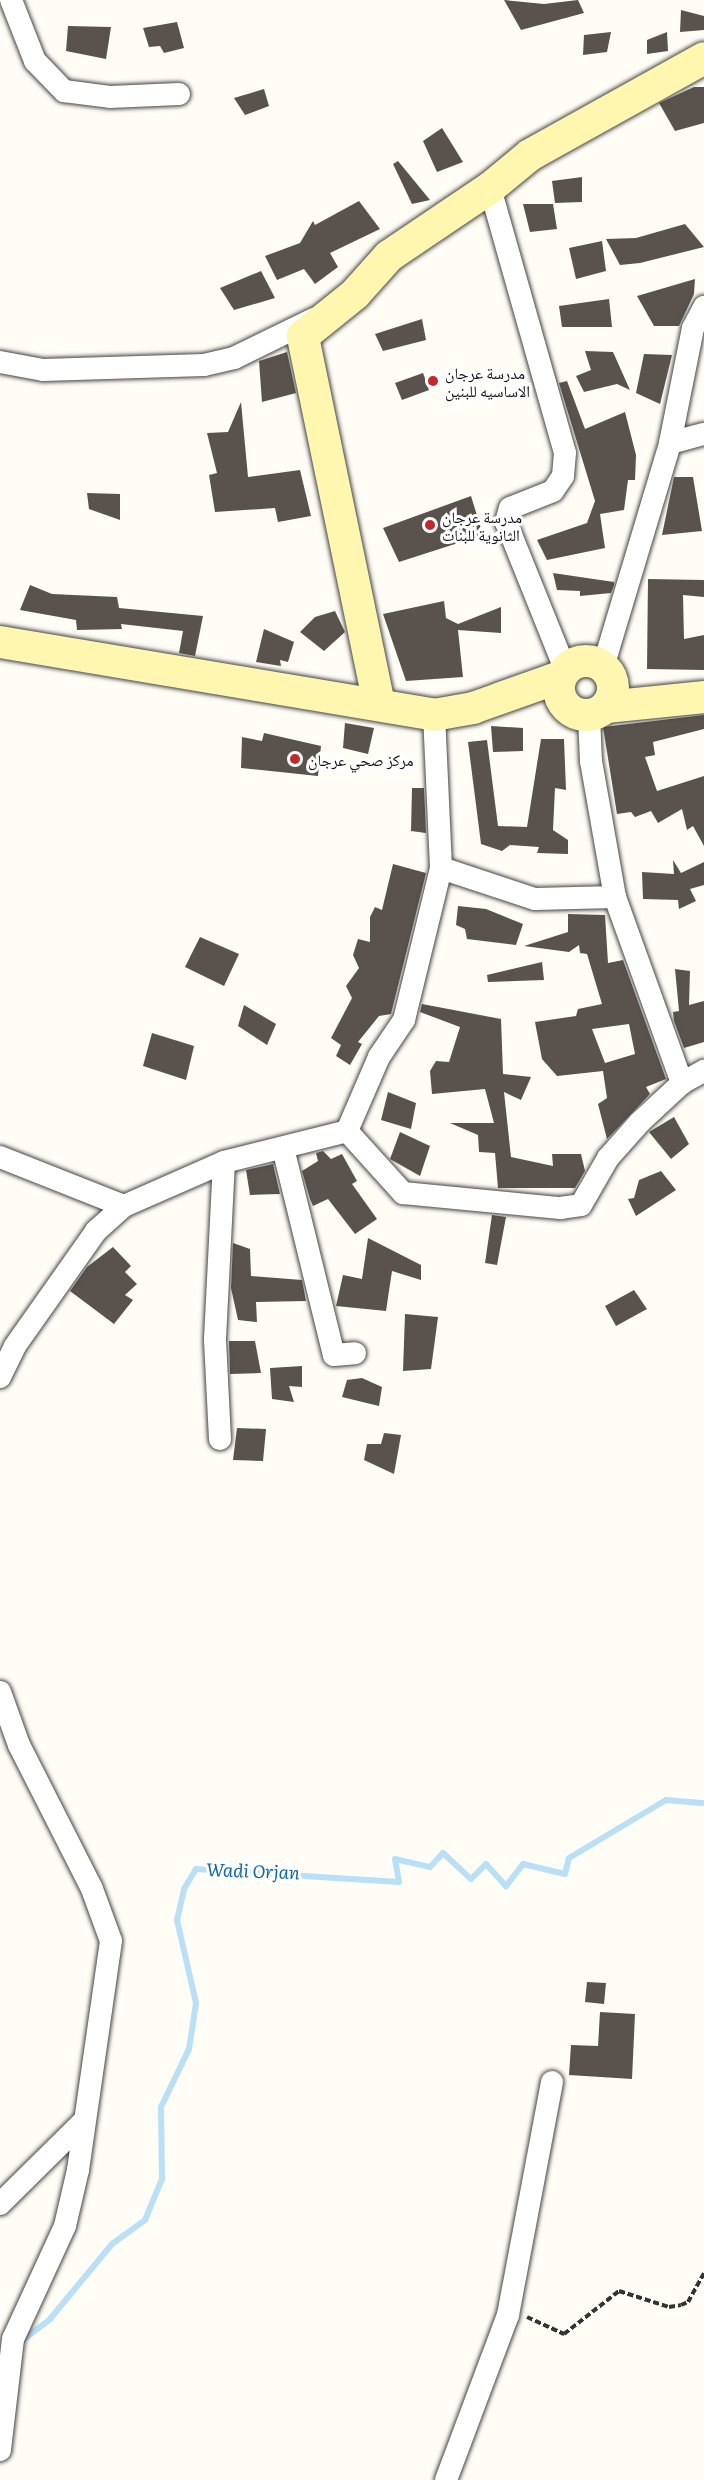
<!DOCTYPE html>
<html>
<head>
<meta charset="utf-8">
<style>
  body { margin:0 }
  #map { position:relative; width:704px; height:2480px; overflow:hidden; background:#fffdf5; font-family:Literata,"Noto Naskh Arabic",serif }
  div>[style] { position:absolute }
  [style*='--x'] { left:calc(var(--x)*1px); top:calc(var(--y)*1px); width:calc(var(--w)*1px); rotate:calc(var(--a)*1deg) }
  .stream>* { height:6px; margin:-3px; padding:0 3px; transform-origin:3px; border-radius:3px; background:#b9e0f7 }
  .building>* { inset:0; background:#5a524d }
  .path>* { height:4px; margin-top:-2px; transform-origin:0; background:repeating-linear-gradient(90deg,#333 0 6px,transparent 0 9px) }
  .roads { filter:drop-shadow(0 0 2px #444) drop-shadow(0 0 2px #444) }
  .street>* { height:22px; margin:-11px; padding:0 11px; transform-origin:11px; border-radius:11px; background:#fff }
  .secondary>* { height:32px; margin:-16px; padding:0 16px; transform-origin:16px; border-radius:16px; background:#fff6b0 }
  .secondary>.ring { margin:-16px; padding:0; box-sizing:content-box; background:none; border:32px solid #fff6b0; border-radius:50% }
  .dots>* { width:16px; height:16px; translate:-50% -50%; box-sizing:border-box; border:3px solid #fff; border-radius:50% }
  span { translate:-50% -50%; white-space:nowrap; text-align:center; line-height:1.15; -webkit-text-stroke:6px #fff; paint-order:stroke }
  .poi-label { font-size:16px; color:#111 }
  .left { translate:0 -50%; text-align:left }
  .water-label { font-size:18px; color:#1768a6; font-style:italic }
</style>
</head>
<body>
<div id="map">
  <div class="stream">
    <i style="--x:20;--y:2342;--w:38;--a:-37"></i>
    <i style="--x:50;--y:2319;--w:97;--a:-50.4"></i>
    <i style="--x:112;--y:2244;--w:41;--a:-36"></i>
    <i style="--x:145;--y:2220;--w:44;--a:-67.5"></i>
    <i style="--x:162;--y:2179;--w:72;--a:-90.8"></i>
    <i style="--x:161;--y:2107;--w:64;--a:-64.2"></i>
    <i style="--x:189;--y:2049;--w:47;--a:-81.3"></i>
    <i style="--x:196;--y:2003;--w:85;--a:-102.9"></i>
    <i style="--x:177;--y:1920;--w:32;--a:-77"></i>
    <i style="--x:184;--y:1889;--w:23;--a:-59"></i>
    <i style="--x:196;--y:1869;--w:203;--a:3.7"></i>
    <i style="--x:399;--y:1882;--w:23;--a:-100"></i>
    <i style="--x:395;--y:1859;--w:36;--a:13"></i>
    <i style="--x:430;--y:1867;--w:19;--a:-47"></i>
    <i style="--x:443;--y:1853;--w:38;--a:43"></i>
    <i style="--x:471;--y:1879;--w:21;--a:-45"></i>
    <i style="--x:486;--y:1864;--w:30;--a:48"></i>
    <i style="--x:506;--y:1886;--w:28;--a:-52"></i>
    <i style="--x:523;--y:1864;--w:43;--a:13.4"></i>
    <i style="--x:565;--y:1874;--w:16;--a:-76"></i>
    <i style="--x:569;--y:1858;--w:113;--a:-30.9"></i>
    <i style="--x:666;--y:1800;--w:38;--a:5"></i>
  </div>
  <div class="building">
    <i style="clip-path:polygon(504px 0,544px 4px,578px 0,584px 13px,521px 30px)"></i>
    <i style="clip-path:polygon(681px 10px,704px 16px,704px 30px,680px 32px)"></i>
    <i style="clip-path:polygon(177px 22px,184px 48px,164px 53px,160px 46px,149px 47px,143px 28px)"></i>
    <i style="clip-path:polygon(68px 26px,111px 27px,106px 59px,66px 51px)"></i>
    <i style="clip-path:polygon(611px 32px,607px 52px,583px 55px,584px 35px)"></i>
    <i style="clip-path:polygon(667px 32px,668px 51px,647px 54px,647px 40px)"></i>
    <i style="clip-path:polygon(694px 87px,704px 87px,704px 123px,675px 131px,659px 103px)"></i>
    <i style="clip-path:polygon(264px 89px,269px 106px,245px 115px,234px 98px)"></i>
    <i style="clip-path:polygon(442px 128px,463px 162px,437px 172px,423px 141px)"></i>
    <i style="clip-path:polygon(398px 161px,430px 200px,412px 204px,393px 164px)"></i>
    <i style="clip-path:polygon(582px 177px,582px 202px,555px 203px,552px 181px)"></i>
    <i style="clip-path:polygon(359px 201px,380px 229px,330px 253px,338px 267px,315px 284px,304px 269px,277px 280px,265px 256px,300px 243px,313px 221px,315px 225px)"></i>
    <i style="clip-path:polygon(523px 204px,553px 204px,557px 229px,530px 232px)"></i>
    <i style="clip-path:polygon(685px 224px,704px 247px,640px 263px,620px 265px,606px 239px,636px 238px)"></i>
    <i style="clip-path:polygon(602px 241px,606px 271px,576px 279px,569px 248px)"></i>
    <i style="clip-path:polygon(261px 271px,275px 298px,234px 310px,220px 288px)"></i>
    <i style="clip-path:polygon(695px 279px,694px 294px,679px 326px,654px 326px,637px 296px)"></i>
    <i style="clip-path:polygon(609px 299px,612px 327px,562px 327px,559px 306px)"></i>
    <i style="clip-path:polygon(422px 319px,426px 340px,383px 351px,375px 334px)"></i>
    <i style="clip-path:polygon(585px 351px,613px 352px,630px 390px,617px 384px,584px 392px,576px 376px,591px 370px)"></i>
    <i style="clip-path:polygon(287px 352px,296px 393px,262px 402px,259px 361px)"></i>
    <i style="clip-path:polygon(644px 354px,672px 355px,660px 404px,636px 393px)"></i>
    <i style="clip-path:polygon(423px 373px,429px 390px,402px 400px,395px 383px)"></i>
    <i style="clip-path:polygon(567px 381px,585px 429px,625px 412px,636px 455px,635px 480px,628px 480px,624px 510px,600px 514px,605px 548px,547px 560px,537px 540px,587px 523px,595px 501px,559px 383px)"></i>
    <i style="clip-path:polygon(241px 402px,248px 477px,300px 470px,311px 516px,278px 522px,275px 508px,215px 512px,209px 475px,217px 473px,207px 433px,228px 432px)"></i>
    <i style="clip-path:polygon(674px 477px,693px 477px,702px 531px,662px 535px)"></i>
    <i style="clip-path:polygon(87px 493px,120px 494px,120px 520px,89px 509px)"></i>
    <i style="clip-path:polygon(471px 496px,483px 535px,399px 562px,383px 528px)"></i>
    <i style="clip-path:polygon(553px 573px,614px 582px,614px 585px,611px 593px,580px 596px,580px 591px,557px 590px)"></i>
    <i style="clip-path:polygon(648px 579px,704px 580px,704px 597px,683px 595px,684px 639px,704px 635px,704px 670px,647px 669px)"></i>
    <i style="clip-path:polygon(30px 585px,52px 594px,117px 597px,119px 608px,203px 616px,195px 656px,179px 653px,183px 631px,121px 624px,122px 629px,77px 630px,76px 620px,20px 610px)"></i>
    <i style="clip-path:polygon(444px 601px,446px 618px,458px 624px,501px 607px,501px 633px,458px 630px,463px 677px,406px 681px,383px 614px)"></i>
    <i style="clip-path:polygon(335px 611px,345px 632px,324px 651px,300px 632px,315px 617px)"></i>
    <i style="clip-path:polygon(264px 629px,294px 642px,288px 662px,280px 660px,281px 666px,256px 662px)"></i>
    <i style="clip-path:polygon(704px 715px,704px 729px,653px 742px,655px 755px,645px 757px,657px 791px,704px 776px,704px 846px,693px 826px,687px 830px,682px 809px,658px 823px,651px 811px,635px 817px,631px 812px,617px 814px,603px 727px)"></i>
    <i style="clip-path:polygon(345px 723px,374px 728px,368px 754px,343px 748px)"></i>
    <i style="clip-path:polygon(491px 726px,523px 728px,523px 751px,493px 752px)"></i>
    <i style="clip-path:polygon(264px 733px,321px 746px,318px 776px,241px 768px,242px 737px,262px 741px)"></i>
    <i style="clip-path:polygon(541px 739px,564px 739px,566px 790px,555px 788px,553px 830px,568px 840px,568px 854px,537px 853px,539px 847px,510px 845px,502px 851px,481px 844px,468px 742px,487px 740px,498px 826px,527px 827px)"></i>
    <i style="clip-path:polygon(412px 788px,424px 788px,426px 833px,411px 831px)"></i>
    <i style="clip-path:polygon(673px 860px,681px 873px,704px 862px,704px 885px,690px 889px,696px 901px,679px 909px,678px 900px,643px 899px,642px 872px,674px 874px)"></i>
    <i style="clip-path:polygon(393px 864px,426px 873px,391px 1014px,379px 1016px,358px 1042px,362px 1044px,350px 1065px,336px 1056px,341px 1045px,331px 1038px,352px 998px,346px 986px,359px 968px,353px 955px,358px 939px,370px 942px,370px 917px,375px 907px,382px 910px)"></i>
    <i style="clip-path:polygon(458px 906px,486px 909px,523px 924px,516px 945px,467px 939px,465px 929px,456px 925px)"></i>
    <i style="clip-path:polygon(evenodd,568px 914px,605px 915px,608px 963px,623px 960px,666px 1079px,646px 1087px,650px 1094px,607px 1139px,598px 1104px,607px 1098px,603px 1071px,557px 1076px,542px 1059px,535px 1022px,576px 1016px,578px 1009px,602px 1004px,587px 954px,580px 953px,579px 945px,569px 952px,524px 946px,568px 932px,568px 914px,629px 1024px,635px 1054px,605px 1063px,592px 1029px,629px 1024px)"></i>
    <i style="clip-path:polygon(200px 937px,239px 954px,224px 986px,185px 967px)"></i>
    <i style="clip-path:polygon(542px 962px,544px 980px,488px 982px,487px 975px)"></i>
    <i style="clip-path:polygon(675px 969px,690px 971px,689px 1005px,704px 1001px,704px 1042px,684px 1048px,674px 1021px,673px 1012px,679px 1011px)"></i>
    <i style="clip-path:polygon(422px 1004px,501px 1019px,503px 1074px,531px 1077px,521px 1100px,504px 1092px,511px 1157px,553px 1166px,552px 1154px,581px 1154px,585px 1171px,575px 1188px,498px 1188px,495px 1153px,479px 1152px,478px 1135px,450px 1123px,494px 1123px,485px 1089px,432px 1094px,430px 1071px,436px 1061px,449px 1062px,460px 1027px,420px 1012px)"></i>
    <i style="clip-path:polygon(244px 1005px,276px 1024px,267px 1045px,238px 1026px)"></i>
    <i style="clip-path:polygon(152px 1033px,194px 1046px,186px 1080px,143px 1066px)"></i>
    <i style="clip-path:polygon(388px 1092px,416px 1103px,411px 1129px,381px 1120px)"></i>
    <i style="clip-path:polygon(674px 1117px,689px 1144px,671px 1159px,649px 1132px)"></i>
    <i style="clip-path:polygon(400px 1132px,430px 1146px,420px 1176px,390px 1159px)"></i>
    <i style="clip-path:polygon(323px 1151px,331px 1159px,342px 1154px,357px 1181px,352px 1184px,377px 1219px,355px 1234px,328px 1199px,313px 1206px,310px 1199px,302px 1171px,318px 1161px,316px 1153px)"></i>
    <i style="clip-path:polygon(273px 1164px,280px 1194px,250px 1195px,246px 1170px)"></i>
    <i style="clip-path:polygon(661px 1171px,676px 1190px,636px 1216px,628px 1199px,634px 1198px,639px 1180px)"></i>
    <i style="clip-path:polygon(492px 1215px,506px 1217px,497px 1265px,485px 1263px)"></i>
    <i style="clip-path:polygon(368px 1238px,421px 1265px,421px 1280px,392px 1271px,386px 1311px,336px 1306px,343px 1275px,362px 1279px)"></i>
    <i style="clip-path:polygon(233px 1243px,250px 1249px,251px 1276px,302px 1280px,306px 1301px,256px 1302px,257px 1322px,238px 1320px,231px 1288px)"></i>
    <i style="clip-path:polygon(113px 1247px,131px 1266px,125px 1272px,137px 1284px,125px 1295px,133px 1300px,114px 1324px,70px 1291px,87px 1267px)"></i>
    <i style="clip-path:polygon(634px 1290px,647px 1309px,616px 1326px,605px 1306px)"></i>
    <i style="clip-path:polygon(405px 1314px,438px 1317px,431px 1369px,403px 1371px)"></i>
    <i style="clip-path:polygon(229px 1341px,255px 1341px,261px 1373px,230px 1374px)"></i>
    <i style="clip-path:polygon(302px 1366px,302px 1387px,289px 1386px,294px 1402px,272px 1399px,270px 1368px)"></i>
    <i style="clip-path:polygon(362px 1378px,382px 1387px,379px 1406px,342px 1397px,347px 1380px)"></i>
    <i style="clip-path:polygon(237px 1428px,266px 1429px,263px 1461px,233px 1460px)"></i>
    <i style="clip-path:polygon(384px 1433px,401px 1435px,394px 1474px,364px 1460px,367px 1444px,381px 1444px)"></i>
    <i style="clip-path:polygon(587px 1982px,606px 1983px,604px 2004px,585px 2002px)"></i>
    <i style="clip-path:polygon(600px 2012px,635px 2014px,632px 2079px,569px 2075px,571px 2045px,598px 2046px)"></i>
  </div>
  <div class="path">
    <i style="--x:527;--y:2317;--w:41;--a:24.7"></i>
    <i style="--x:564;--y:2334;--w:70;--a:-38"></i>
    <i style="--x:619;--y:2291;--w:52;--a:17.7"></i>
    <i style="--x:669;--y:2307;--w:12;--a:-9"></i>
    <i style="--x:681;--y:2305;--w:8;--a:-23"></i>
    <i style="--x:688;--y:2302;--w:33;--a:-61"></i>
  </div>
  <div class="roads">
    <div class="street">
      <i style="--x:11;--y:0;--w:66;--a:68.5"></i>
      <i style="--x:35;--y:61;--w:42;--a:46"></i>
      <i style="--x:64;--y:91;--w:46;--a:7.4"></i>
      <i style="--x:110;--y:97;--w:69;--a:-2.5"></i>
      <i style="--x:490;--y:188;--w:275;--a:74.2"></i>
      <i style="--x:565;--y:453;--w:23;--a:95"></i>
      <i style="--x:563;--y:476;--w:18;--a:124"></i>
      <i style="--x:553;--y:491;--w:46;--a:158.4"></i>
      <i style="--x:510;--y:508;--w:15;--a:106"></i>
      <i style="--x:506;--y:522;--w:158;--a:68.1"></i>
      <i style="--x:0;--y:362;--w:44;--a:10.5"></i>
      <i style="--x:43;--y:370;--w:161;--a:-1.8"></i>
      <i style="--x:204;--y:365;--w:31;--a:-13"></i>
      <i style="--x:234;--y:358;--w:89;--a:-26"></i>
      <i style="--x:670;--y:443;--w:35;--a:-15"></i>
      <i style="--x:603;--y:667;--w:234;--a:-73.3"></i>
      <i style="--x:670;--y:443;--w:117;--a:-78.7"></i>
      <i style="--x:693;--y:328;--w:24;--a:-62"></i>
      <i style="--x:589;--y:716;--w:45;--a:87.5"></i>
      <i style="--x:591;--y:761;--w:138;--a:80"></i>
      <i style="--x:615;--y:897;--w:198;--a:70.2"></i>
      <i style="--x:441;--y:868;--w:99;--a:18.3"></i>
      <i style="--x:535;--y:899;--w:80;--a:-1.4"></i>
      <i style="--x:347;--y:1131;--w:84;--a:47.9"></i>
      <i style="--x:403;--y:1193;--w:158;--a:5.5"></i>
      <i style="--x:560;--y:1208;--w:21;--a:-8"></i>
      <i style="--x:581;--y:1205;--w:54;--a:-60.1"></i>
      <i style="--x:608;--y:1158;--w:48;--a:-48.4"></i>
      <i style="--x:640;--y:1122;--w:57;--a:-42.9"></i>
      <i style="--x:682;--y:1083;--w:25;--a:-29"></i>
      <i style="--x:283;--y:1148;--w:213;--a:76.2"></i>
      <i style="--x:334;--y:1355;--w:21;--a:-5"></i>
      <i style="--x:0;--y:1157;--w:133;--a:21.6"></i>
      <i style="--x:0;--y:1377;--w:34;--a:-64"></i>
      <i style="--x:15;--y:1346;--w:141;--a:-54.8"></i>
      <i style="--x:96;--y:1231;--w:38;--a:-42"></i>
      <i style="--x:124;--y:1206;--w:109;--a:-23.7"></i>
      <i style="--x:224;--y:1162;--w:127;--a:-14.1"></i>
      <i style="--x:347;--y:1131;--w:81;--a:-66.6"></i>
      <i style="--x:379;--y:1057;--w:45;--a:-56"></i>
      <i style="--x:404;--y:1020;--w:156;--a:-76.3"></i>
      <i style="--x:441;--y:868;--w:153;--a:-92.6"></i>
      <i style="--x:220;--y:1439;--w:100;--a:-92.9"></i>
      <i style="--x:215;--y:1339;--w:177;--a:-87.1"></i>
      <i style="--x:0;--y:1692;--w:56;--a:70.3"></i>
      <i style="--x:19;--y:1745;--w:161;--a:63.1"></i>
      <i style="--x:92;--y:1889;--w:55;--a:69.9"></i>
      <i style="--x:111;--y:1941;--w:231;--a:98.2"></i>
      <i style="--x:78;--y:2170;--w:57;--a:103.1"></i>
      <i style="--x:65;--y:2226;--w:124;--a:114.7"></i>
      <i style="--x:13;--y:2339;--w:112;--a:96.7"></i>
      <i style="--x:0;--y:2204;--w:118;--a:-44.7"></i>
      <i style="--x:446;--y:2480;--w:176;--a:-69.4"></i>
      <i style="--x:508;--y:2315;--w:237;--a:-79.3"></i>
    </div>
    <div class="secondary">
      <i style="--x:0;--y:642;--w:440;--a:9.5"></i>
      <i style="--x:434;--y:715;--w:40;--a:-10"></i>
      <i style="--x:473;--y:708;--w:92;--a:-19.6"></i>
      <i class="ring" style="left:559px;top:661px;width:22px;height:22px"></i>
      <i style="--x:379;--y:704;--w:376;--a:-101.7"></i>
      <i style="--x:303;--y:336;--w:67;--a:-38.9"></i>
      <i style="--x:355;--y:294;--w:51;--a:-48.2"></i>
      <i style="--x:389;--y:256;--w:122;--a:-34"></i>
      <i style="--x:490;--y:188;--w:52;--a:-39.5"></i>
      <i style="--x:530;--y:155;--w:199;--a:-29.1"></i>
      <i style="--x:606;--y:707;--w:99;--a:-5.8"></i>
    </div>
  </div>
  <div class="dots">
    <i style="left:433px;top:381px;background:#c4262e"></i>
    <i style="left:430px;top:525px;background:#c4262e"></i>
    <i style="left:295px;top:759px;background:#c4262e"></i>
  </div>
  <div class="poi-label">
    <span class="left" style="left:445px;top:381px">مدرسة عرجان<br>الاساسيه للبنين</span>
    <span class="left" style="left:442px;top:525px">مدرسة عرجان<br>الثانوية للبنات</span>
    <span class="left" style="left:308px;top:759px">مركز صحي عرجان</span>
  </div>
  <div class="water-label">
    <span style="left:253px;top:1871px;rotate:2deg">Wadi Orjan</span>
  </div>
</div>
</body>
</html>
